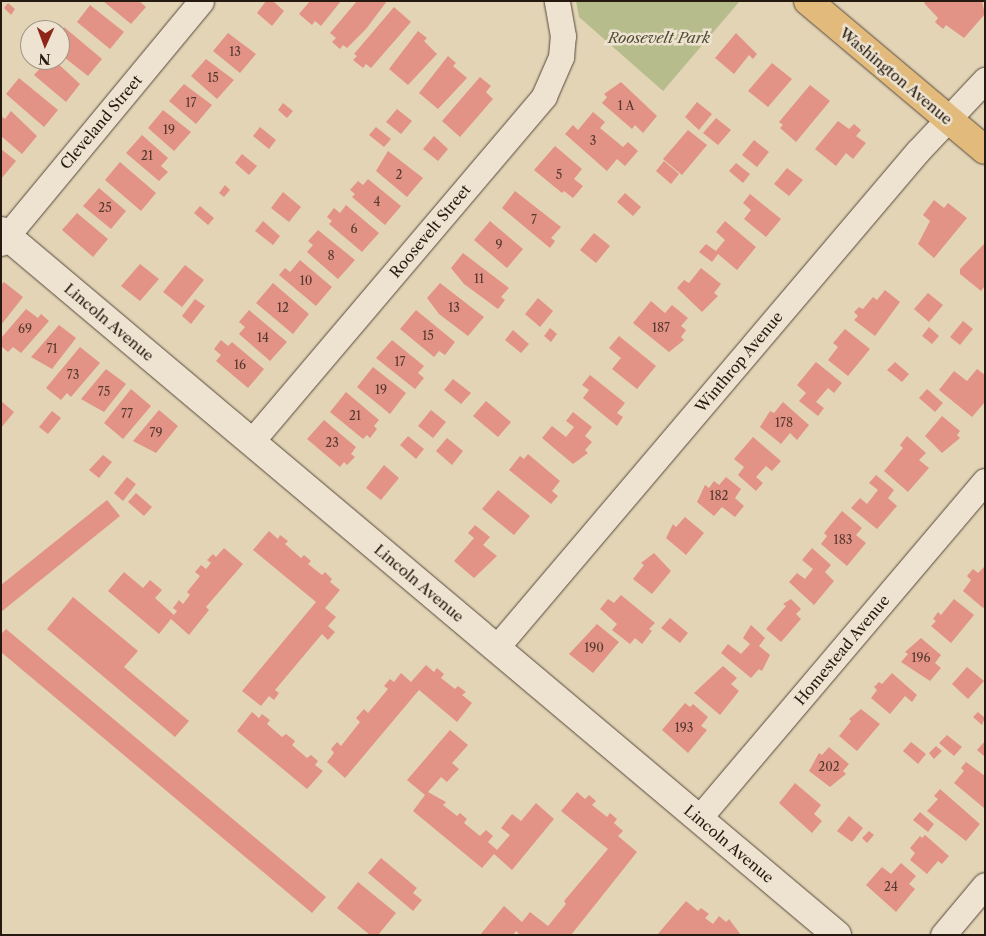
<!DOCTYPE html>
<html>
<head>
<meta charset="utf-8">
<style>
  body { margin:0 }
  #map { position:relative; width:986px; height:936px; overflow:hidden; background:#e3d4b6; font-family:"Libre Caslon Text",serif }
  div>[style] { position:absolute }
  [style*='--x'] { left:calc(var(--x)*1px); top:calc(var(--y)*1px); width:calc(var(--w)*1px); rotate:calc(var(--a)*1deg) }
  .green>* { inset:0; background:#b6bc8c }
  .building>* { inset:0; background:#e29386 }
  .roads { filter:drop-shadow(0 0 1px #55483a) drop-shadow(0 0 1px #55483a) }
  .minor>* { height:25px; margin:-12.5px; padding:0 12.5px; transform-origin:12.5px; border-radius:12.5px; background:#ede3d0 }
  .tertiary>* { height:28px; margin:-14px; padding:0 14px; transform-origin:14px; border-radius:14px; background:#ede3d0 }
  .primary>* { height:28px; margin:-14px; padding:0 14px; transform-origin:14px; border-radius:14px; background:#e2ba7b }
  span { translate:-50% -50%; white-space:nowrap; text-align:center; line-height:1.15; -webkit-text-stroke:5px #ede3d0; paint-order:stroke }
  .number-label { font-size:12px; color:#55382e }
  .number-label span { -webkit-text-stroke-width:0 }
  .park-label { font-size:15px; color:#514b35; font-style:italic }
  .street-label { font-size:15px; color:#261a10 }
  .frame { position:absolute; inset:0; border:2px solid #261a10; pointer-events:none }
  .north { position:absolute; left:20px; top:20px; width:50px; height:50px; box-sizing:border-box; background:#ede3d0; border:1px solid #9d9383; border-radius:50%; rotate:182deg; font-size:14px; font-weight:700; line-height:20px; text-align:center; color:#261a10 }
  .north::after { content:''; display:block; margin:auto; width:18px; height:22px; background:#8f2418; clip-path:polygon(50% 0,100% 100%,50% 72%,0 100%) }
</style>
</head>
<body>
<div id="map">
  <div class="green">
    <i style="clip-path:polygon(576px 1px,738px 1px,739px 2px,663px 91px,579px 17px)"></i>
  </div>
  <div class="building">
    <i style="clip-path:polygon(103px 1px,139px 1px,146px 7px,131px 24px)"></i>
    <i style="clip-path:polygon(266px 1px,273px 1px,284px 11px,272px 26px,257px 13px)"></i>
    <i style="clip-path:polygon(310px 1px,341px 1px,321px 26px,315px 21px,312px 25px,299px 14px)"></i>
    <i style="clip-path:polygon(357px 1px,387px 1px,366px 29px,347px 48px,343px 45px,340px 49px,332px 42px,336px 38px,330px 33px)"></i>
    <i style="clip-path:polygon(926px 1px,982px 1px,985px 14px,964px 38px,946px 25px,943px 29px,935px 22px,938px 18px,924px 3px)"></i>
    <i style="clip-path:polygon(8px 3px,15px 9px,11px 15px,4px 8px)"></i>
    <i style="clip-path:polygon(90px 5px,124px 32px,110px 49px,77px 22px)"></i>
    <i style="clip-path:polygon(394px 7px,411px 22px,371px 68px,366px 64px,363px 68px,353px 60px,357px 56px,354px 54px)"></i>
    <i style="clip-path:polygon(64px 27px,102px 59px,88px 76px,60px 54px,60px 33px)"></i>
    <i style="clip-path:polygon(418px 31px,427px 38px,424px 41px,437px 54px,408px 85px,389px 69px)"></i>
    <i style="clip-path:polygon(228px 33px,256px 54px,240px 73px,213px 51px)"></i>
    <i style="clip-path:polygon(736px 33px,757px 54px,753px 59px,749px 55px,734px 74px,715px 58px)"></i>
    <i style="clip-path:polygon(448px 56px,456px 63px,453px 66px,467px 78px,438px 109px,419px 93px)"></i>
    <i style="clip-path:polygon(206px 59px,234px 80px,217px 99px,191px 76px)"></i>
    <i style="clip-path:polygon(54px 60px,80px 84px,66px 102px,34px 75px,43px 65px,48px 69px)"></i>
    <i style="clip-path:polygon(772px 63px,792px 79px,768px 107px,748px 91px)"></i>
    <i style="clip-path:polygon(480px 77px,491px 86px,486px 92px,493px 99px,460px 137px,442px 121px)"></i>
    <i style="clip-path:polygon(19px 78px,58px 110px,44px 127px,6px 94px)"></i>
    <i style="clip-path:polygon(621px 82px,657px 116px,643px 133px,635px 125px,632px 129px,602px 103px,607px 97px,604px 94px)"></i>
    <i style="clip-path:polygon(184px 84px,212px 105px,196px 124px,169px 101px)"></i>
    <i style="clip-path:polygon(810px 85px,830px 101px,796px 142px,780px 128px,783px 125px,779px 122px)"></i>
    <i style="clip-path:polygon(697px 102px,712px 114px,699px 130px,685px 117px)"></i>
    <i style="clip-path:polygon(283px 103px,293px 111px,287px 118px,278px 110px)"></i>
    <i style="clip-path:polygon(397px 109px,412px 121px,401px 134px,386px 122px)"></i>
    <i style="clip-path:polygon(163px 110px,191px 132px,174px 151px,148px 128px)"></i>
    <i style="clip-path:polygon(11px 111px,37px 136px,22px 154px,1px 136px,1px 116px,5px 119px)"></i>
    <i style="clip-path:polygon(593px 112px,605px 122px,600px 128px,623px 147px,628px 142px,638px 151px,625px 166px,617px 159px,607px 171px,565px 134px,573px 125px,578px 130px)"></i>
    <i style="clip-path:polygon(716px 118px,731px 130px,718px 145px,703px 133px)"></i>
    <i style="clip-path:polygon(838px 121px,849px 129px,854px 124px,861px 130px,856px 136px,866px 143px,853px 159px,846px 153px,836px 166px,815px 149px)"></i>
    <i style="clip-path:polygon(260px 127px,276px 140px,269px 149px,253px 136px)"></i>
    <i style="clip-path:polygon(376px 127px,391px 139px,384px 147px,369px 135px)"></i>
    <i style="clip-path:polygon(688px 130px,707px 145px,682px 175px,663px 159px)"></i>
    <i style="clip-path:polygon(142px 135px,168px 158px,161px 166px,168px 172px,159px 181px,126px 153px)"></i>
    <i style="clip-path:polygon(434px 136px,448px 149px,438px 161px,423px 149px)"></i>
    <i style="clip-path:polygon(754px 140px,769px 152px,757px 167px,742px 155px)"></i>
    <i style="clip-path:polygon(555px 146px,582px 169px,574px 179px,583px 186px,573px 198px,564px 191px,562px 193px,534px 170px)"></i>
    <i style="clip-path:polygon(1px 149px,16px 161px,1px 179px)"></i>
    <i style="clip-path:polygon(388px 151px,423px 178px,407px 197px,376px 171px)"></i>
    <i style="clip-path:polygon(242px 154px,257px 166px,249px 175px,235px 163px)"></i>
    <i style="clip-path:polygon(664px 161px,679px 174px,671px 184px,656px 171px)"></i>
    <i style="clip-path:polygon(120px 162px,156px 193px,141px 211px,105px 180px)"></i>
    <i style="clip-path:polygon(736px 163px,750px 174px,743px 183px,729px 171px)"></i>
    <i style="clip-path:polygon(787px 168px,803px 180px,789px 196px,774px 184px)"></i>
    <i style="clip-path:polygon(368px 179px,401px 206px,385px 225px,352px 197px,355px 194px,350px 190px,358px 181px,363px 185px)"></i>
    <i style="clip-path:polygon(225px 185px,230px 190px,224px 197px,219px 193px)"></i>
    <i style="clip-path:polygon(99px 188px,126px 211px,111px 229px,83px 206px)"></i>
    <i style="clip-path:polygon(515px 191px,561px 227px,551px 238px,555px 241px,550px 248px,502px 208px)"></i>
    <i style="clip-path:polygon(283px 192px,301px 207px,289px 222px,271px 208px)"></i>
    <i style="clip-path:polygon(625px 193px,641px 207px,633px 216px,617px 202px)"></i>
    <i style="clip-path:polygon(750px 194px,781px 219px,766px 237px,744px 219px,751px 210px,743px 203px)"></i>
    <i style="clip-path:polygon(934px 200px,944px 208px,948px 203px,967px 218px,934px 258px,918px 244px,930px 221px,923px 215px)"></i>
    <i style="clip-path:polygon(346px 205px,379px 233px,362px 252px,329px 224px,332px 221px,327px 217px,334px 208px,340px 213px)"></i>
    <i style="clip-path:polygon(200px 206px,214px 218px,208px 225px,194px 213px)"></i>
    <i style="clip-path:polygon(77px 213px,108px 239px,93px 257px,62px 230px)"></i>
    <i style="clip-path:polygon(263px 221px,280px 236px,273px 245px,255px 231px)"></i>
    <i style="clip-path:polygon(490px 221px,523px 249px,507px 268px,474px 240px)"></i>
    <i style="clip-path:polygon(725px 221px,756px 247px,737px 270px,718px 254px,712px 262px,699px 252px,706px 244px,716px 251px,725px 240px,716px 232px)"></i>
    <i style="clip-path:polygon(318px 230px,355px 260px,338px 279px,307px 252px,313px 245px,308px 241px)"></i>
    <i style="clip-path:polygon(594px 233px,610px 246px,596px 263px,580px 250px)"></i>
    <i style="clip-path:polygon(985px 243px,985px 286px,981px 291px,960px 274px,960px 269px)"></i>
    <i style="clip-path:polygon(463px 253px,509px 288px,501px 297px,505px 300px,498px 309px,464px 284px,451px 268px)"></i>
    <i style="clip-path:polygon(300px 260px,332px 287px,316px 306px,279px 275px,285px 268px,290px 272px)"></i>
    <i style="clip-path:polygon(140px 264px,159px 279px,140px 301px,121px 286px)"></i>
    <i style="clip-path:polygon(185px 265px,204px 280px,182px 307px,163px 292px)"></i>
    <i style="clip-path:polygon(701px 268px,721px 284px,714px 293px,718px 296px,702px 312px,677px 288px,684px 280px,689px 283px)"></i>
    <i style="clip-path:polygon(4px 282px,23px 297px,1px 325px,1px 285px)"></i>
    <i style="clip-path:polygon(273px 283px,309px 314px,293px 334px,256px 303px)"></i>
    <i style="clip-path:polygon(440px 283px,484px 317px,468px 336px,439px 314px,427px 298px)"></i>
    <i style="clip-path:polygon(885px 290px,900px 302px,875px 336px,854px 320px,858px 316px,854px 312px,859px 307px,863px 309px,873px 297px,877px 300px)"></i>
    <i style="clip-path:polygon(928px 293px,943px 305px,929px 322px,914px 309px)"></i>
    <i style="clip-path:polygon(538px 298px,553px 311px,540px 327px,525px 314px)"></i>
    <i style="clip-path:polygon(195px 299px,205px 306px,191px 324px,182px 316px)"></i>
    <i style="clip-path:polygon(651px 301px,665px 313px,672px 305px,688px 318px,681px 326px,686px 330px,681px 337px,684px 340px,669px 352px,633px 323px)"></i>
    <i style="clip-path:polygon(26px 309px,38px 318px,41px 314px,49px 321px,21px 353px,13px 347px,8px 352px,1px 346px,2px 337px)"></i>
    <i style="clip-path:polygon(249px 310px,287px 342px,270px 361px,239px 334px,245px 327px,239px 322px)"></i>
    <i style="clip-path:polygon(416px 310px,455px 342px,445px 355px,439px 351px,434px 357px,400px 329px)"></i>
    <i style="clip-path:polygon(963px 321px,973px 329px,960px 345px,950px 337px)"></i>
    <i style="clip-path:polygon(59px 325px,76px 338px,52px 369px,31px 357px)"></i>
    <i style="clip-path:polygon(929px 327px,939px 336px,932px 344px,922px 336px)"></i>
    <i style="clip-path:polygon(550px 328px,557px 334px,551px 342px,544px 336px)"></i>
    <i style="clip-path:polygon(845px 329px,870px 349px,848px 376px,828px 360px,838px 347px,833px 343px)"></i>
    <i style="clip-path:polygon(513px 330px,529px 344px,521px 353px,505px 340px)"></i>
    <i style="clip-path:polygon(619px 336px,656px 366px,637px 389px,612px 369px,621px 358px,609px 348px)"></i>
    <i style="clip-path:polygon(221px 340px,228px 346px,232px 342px,264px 369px,248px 388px,216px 361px,221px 355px,214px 349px)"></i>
    <i style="clip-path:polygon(392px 340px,424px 366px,418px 373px,424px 378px,415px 389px,376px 358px)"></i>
    <i style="clip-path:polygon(80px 347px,100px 363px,71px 397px,67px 393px,61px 400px,46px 388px)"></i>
    <i style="clip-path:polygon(816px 362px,842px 383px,834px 393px,828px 388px,816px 402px,824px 408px,818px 416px,799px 401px,806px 393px,797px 385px)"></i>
    <i style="clip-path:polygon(895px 362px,909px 374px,902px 382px,887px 370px)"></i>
    <i style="clip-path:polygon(373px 367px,406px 393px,390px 414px,357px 387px)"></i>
    <i style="clip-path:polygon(106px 369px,126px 384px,104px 412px,81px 399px)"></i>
    <i style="clip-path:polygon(977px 369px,985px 375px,985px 402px,972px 417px,939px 390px,954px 371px,967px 381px)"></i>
    <i style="clip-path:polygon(590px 375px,625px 403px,617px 413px,623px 417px,617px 426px,583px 398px,589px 390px,582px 385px)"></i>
    <i style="clip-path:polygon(453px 379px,471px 393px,461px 404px,444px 390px)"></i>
    <i style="clip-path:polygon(131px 389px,151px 406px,123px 439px,104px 423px)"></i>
    <i style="clip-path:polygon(927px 389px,943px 403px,935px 412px,919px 398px)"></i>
    <i style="clip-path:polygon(346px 392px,379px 420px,374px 426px,377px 429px,370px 438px,367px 435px,363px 439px,330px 412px)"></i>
    <i style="clip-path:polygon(1px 401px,14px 412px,1px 428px)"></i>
    <i style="clip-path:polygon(486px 401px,511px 422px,498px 437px,473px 416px)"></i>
    <i style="clip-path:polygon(783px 402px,809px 425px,797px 440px,790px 433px,781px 444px,760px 427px,770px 411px,774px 413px)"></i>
    <i style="clip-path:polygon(159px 410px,178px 426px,156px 453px,133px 441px)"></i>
    <i style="clip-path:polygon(431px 410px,446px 422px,433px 438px,418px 426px)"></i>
    <i style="clip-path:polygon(52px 411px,61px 418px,48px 434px,39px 427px)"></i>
    <i style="clip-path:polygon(573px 412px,592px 427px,585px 436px,592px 442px,585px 450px,588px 453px,573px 464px,542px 438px,552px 426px,566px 437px,574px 427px,566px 421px)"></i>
    <i style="clip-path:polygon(942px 416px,960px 431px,957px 435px,960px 438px,942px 453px,925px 436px)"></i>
    <i style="clip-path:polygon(324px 420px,356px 447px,351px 454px,355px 457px,347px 465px,344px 462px,340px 467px,307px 439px)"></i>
    <i style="clip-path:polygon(408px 436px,424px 449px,416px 459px,400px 445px)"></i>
    <i style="clip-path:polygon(907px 436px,926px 453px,919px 460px,929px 468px,908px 492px,884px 471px,903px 448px,900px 445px)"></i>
    <i style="clip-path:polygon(753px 437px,781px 461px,772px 471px,766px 466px,756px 477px,763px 483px,756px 491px,738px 475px,744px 467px,734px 459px)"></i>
    <i style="clip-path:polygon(447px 438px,463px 451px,452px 465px,436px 451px)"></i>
    <i style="clip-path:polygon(528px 454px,560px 481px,552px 491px,558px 496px,551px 504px,509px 470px,520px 456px,524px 459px)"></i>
    <i style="clip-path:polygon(103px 455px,112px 462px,99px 478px,89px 470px)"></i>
    <i style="clip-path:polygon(384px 465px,399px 478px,381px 500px,366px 488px)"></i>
    <i style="clip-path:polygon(876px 475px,894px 490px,888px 498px,897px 506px,877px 529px,851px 508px,860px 498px,867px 504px,878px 490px,869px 483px)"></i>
    <i style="clip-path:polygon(127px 477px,136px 484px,123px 501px,114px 493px)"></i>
    <i style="clip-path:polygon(726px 477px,741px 489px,735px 498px,744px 506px,735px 517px,722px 507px,714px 516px,697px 502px,705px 485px,709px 488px,714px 481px,719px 485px)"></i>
    <i style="clip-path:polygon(498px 490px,530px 516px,514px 535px,482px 509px)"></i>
    <i style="clip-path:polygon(136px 493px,152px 507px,144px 516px,128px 502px)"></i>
    <i style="clip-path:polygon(107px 500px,120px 516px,1px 612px,1px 585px)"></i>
    <i style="clip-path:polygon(842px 511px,862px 528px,856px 535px,866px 543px,847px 566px,821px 544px,827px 536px,824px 533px)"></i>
    <i style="clip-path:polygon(685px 517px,704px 533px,686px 555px,666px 538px,673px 524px,676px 527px)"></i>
    <i style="clip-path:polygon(475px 525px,490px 537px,483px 545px,497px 556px,474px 578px,454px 561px,474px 538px,468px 533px)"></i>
    <i style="clip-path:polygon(269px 531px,278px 539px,280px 535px,288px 541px,285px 544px,301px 558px,304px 555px,311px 561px,308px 564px,322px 575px,325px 572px,332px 579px,330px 582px,340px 590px,325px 608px,336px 617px,328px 626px,335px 632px,328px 640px,322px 634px,275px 690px,279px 693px,274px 700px,269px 696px,261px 706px,242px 691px,316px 602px,253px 550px)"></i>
    <i style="clip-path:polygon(224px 548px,243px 564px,206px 607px,209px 610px,189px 635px,171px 619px,159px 634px,108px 591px,124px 572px,143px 588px,150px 580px,162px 590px,155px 598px,174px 615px,177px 611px,173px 608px,179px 600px,183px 604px,190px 595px,187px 592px,200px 576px,195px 572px,201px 565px,206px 569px,211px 563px,207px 560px,213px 554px,216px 557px)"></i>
    <i style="clip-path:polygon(812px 548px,831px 565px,825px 572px,834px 581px,814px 605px,789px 582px,797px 573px,805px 579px,813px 569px,802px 560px)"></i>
    <i style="clip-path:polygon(654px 553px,671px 571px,652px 594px,633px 579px,644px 565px,641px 563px)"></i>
    <i style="clip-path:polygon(984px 567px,985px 606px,983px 608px,963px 591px,971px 580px,967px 576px,973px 569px,978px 573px)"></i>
    <i style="clip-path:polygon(621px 595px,655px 623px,649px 629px,652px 631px,642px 644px,635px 638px,630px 644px,612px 630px,617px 624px,600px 609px,608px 599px,614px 603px)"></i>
    <i style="clip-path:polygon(73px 597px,138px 651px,124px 667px,189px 721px,175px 737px,47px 629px)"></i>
    <i style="clip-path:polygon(791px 599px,801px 609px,796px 614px,801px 619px,781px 642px,766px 629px,786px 606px,783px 604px)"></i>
    <i style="clip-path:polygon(954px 599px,974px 615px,951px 643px,931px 626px,936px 621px,933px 619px,938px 612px,941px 615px)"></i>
    <i style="clip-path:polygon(670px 618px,688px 633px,680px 643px,661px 628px)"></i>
    <i style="clip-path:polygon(597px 624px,619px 642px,593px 673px,569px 654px)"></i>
    <i style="clip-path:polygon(751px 625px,765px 638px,759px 646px,770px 655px,762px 671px,759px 669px,751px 678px,721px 653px,728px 644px,741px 654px,750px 644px,743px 638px)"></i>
    <i style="clip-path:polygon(6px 629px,326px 897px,312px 913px,1px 652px,1px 634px)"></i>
    <i style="clip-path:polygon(921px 638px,941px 655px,935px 663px,941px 668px,930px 681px,901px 662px,908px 654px,905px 652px)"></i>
    <i style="clip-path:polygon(426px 665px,434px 672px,437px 668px,444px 674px,441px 678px,455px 689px,458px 686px,466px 692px,462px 695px,472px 703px,457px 722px,419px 690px,345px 778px,327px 762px,334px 753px,331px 749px,337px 742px,341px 746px,360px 722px,356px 718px,364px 709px,368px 713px,388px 689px,384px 686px,390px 679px,394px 682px,401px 673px,411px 682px)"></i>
    <i style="clip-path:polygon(723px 666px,737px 678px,731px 684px,739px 691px,720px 715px,694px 693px)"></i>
    <i style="clip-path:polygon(967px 667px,984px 681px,968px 699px,952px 684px)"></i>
    <i style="clip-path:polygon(892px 673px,917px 695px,912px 702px,905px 696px,890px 714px,871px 698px,877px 690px,874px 687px,879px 682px,882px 684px)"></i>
    <i style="clip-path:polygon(685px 703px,690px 707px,693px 704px,708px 717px,701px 726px,707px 730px,688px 753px,662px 730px)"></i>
    <i style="clip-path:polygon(861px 709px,880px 724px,857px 751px,839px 736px,851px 721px,849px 719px)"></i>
    <i style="clip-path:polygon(252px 712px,259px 718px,262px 714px,270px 720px,267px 724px,282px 737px,286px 734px,295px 741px,292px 745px,307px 758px,311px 755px,318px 761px,315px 765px,323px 771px,307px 789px,237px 731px)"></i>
    <i style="clip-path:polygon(978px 712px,985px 718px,982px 725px,973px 717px)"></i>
    <i style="clip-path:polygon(450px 730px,468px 745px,452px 763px,459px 769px,447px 782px,441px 777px,428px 792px,446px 802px,443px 805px,457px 816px,460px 813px,467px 819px,464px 823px,480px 836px,486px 830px,493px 836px,488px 842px,497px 850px,510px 835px,501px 828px,512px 814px,521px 821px,536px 803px,554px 819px,512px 870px,494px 854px,482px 868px,413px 811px,425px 795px,407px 780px)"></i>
    <i style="clip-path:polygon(947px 735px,962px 747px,954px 756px,939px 743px)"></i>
    <i style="clip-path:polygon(985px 741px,985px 757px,977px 750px)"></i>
    <i style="clip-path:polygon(911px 742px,926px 754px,918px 764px,903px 751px)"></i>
    <i style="clip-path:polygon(936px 746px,942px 751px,934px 759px,929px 753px)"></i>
    <i style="clip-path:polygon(829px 747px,849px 764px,843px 771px,846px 774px,830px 787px,809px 771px,819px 753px,822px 755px)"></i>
    <i style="clip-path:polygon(966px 762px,985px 776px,984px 808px,954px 783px,964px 771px,961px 768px)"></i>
    <i style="clip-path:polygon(795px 783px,821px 805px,814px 814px,822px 821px,812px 833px,779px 803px)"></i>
    <i style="clip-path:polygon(940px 789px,980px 824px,966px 841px,927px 811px,938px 799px,934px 796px)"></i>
    <i style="clip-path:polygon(577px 792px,585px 799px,589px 795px,596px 801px,592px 805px,607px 817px,610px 813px,617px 819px,614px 823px,623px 831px,618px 836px,637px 852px,571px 935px,520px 935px,516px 931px,513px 935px,480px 935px,504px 906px,522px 922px,530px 912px,548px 926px,566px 904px,564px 901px,608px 849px,561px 811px)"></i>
    <i style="clip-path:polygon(920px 812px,934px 824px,928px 832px,913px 820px)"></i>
    <i style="clip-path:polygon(849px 816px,863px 828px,852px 842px,837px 831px)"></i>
    <i style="clip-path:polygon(869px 831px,874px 835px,867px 843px,862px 838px)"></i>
    <i style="clip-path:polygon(925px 835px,949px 856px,942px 864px,938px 861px,927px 874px,910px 860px,915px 853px,910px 848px,920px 836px,922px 838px)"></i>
    <i style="clip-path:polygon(381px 858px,417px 888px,413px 893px,422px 900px,413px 911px,368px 873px)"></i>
    <i style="clip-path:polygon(901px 863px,916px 876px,909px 884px,915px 889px,896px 912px,866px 885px,882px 867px,891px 874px)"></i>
    <i style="clip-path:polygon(358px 882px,396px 913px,378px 935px,370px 935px,337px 908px)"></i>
    <i style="clip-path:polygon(686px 901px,698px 911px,701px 908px,709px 914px,705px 918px,713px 924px,719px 916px,726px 922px,729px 919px,741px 935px,657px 935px)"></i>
  </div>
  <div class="roads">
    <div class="minor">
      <i style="--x:1;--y:243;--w:314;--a:-50.4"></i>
      <i style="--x:251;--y:442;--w:453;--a:-49.7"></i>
      <i style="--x:544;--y:96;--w:43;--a:-66.4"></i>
      <i style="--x:561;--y:57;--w:21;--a:-85"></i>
      <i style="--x:563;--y:36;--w:36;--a:-100"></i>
      <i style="--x:496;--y:648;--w:652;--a:-49.67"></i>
      <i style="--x:918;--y:151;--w:98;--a:-46.7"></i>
      <i style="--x:699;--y:818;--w:442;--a:-49.7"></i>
      <i style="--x:943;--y:935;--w:65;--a:-50"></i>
    </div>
    <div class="tertiary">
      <i style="--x:1;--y:231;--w:1093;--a:40.1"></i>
    </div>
    <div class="primary">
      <i style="--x:808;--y:1;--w:231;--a:40.1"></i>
    </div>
  </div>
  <div class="number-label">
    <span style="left:235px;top:52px">13</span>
    <span style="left:213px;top:78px">15</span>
    <span style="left:191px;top:103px">17</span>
    <span style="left:626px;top:106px">1 A</span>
    <span style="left:169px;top:130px">19</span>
    <span style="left:593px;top:141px">3</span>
    <span style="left:147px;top:156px">21</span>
    <span style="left:399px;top:175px">2</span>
    <span style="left:559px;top:175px">5</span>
    <span style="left:377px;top:202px">4</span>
    <span style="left:105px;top:208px">25</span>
    <span style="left:534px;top:220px">7</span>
    <span style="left:354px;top:229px">6</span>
    <span style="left:499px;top:245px">9</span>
    <span style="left:331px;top:256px">8</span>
    <span style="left:479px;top:279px">11</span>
    <span style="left:306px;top:281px">10</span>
    <span style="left:283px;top:308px">12</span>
    <span style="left:454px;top:308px">13</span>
    <span style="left:661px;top:328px">187</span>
    <span style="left:25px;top:329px">69</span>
    <span style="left:428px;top:336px">15</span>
    <span style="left:263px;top:338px">14</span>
    <span style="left:52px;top:349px">71</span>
    <span style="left:400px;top:362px">17</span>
    <span style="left:240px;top:365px">16</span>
    <span style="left:73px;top:375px">73</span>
    <span style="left:381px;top:390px">19</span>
    <span style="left:104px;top:392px">75</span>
    <span style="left:127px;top:414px">77</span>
    <span style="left:355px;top:416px">21</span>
    <span style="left:784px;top:423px">178</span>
    <span style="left:156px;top:433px">79</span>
    <span style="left:332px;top:443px">23</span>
    <span style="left:719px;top:496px">182</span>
    <span style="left:843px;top:540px">183</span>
    <span style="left:594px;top:648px">190</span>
    <span style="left:921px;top:658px">196</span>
    <span style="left:684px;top:728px">193</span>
    <span style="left:829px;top:767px">202</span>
    <span style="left:891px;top:887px">24</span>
  </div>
  <div class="park-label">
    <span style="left:659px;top:38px">Roosevelt Park</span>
  </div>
  <div class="street-label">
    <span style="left:896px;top:76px;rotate:40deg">Washington Avenue</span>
    <span style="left:101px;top:122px;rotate:-50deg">Cleveland Street</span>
    <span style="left:430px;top:231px;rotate:-50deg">Roosevelt Street</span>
    <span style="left:109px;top:322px;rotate:40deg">Lincoln Avenue</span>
    <span style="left:739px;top:362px;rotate:-50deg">Winthrop Avenue</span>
    <span style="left:419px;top:583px;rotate:40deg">Lincoln Avenue</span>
    <span style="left:842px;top:650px;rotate:-50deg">Homestead Avenue</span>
    <span style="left:729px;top:844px;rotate:40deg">Lincoln Avenue</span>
  </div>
  <div class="frame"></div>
  <div class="north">N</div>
</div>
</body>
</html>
